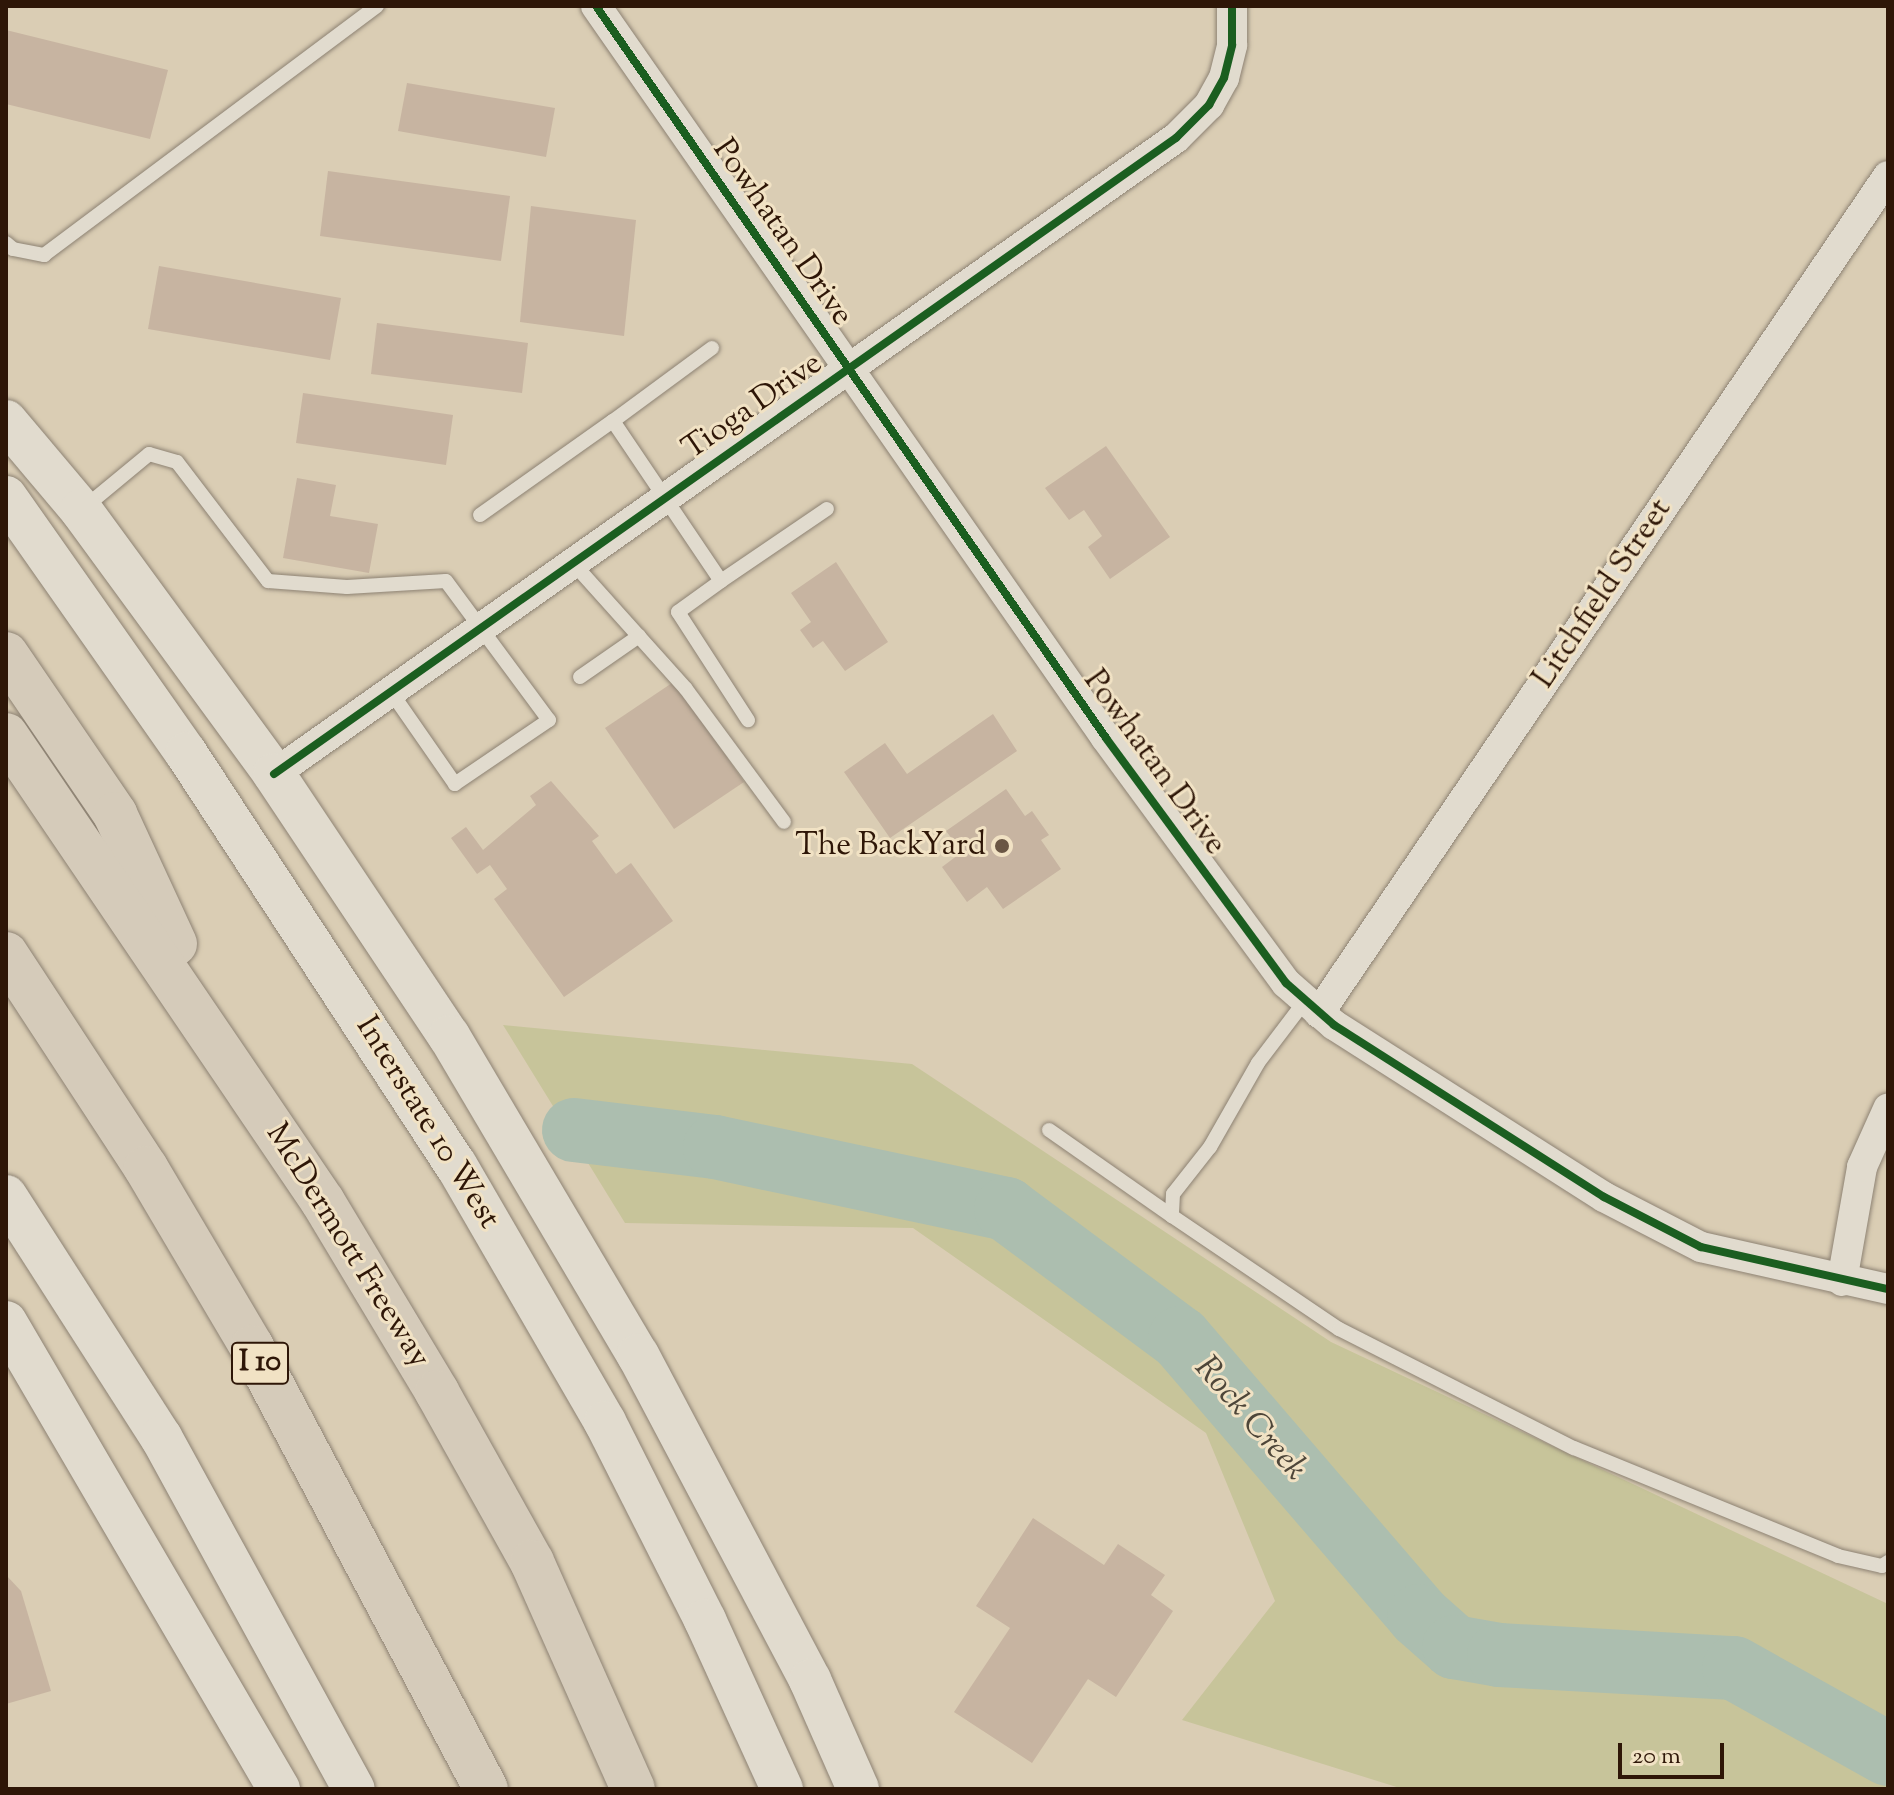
<!DOCTYPE html>
<html>
<head>
<meta charset="utf-8">
<style>
  body { margin:0 }
  #map { position:relative; width:1894px; height:1795px; overflow:hidden; background:#dacdb4; font-family:"Sorts Mill Goudy",serif }
  div>[style] { position:absolute }
  [style*='--x'] { left:calc(var(--x)*1px); top:calc(var(--y)*1px); width:calc(var(--w)*1px); rotate:calc(var(--a)*1deg) }
  .green>* { inset:0; background:#c7c49a }
  .river>* { height:64px; margin:-32px; padding:0 32px; transform-origin:32px; border-radius:32px; background:#acbeaf }
  .building>* { inset:0; background:#c7b4a1 }
  .roads { filter:drop-shadow(0 0 2px #8d8273) drop-shadow(0 0 2px #8d8273) }
  .lane>* { height:14px; margin:-7px; padding:0 7px; transform-origin:7px; border-radius:7px; background:#e1dbce }
  .street>* { height:30px; margin:-15px; padding:0 15px; transform-origin:15px; border-radius:15px; background:#e1dbce }
  .secondary>* { height:42px; margin:-21px; padding:0 21px; transform-origin:21px; border-radius:21px; background:#e1dbce }
  .highway>* { height:44px; margin:-22px; padding:0 22px; transform-origin:22px; border-radius:22px; background:#d5cbba }
  .cycleway>* { height:8px; margin:-4px; padding:0 4px; transform-origin:4px; border-radius:4px; background:#1b5e20 }
  .dots>* { width:22px; height:22px; translate:-50% -50%; box-sizing:border-box; border:4px solid #f1e2c4; border-radius:50% }
  span { translate:-50% -50%; white-space:nowrap; text-align:center; line-height:1.15; -webkit-text-stroke:6px #f1e2c4; paint-order:stroke }
  .shield-label span { padding:2px 6px; background:#f1e2c4; border:2px solid; border-radius:6px; -webkit-text-stroke-width:0 }
  .shield-label { font-size:30px; color:#2e1607; font-weight:700 }
  .street-label { font-size:32px; color:#2e1607 }
  .poi-label { font-size:32px; color:#2e1607 }
  .right { translate:-100% -50%; text-align:right }
  .water-label { font-size:34px; color:#4e4639; font-style:italic }
  .frame { position:absolute; inset:0; border:8px solid #2e1607; pointer-events:none }
  .scale { position:absolute; left:1618px; top:1743px; width:106px; height:36px; box-sizing:border-box; border:4px solid #2e1607; border-top:0; padding-left:10px; font-size:24px; line-height:28px; white-space:nowrap; color:#2e1607; -webkit-text-stroke:6px #f1e2c4; paint-order:stroke }
</style>
</head>
<body>
<div id="map">
  <div class="green">
    <i style="clip-path:polygon(503px 1025px,912px 1064px,1331px 1342px,1888px 1604px,1888px 1789px,1403px 1789px,1182px 1720px,1275px 1601px,1206px 1433px,913px 1228px,625px 1223px)"></i>
  </div>
  <div class="river">
    <i style="--x:574;--y:1130;--w:142;--a:6.9"></i>
    <i style="--x:715;--y:1147;--w:298;--a:12"></i>
    <i style="--x:1006;--y:1209;--w:217;--a:36.6"></i>
    <i style="--x:1180;--y:1338;--w:367;--a:49.3"></i>
    <i style="--x:1419;--y:1616;--w:47;--a:41.5"></i>
    <i style="--x:1454;--y:1647;--w:46;--a:10.1"></i>
    <i style="--x:1499;--y:1655;--w:235;--a:3.2"></i>
    <i style="--x:1734;--y:1668;--w:176;--a:29.2"></i>
  </div>
  <div class="building">
    <i style="clip-path:polygon(6px 30px,168px 70px,150px 139px,6px 104px)"></i>
    <i style="clip-path:polygon(407px 83px,555px 108px,546px 157px,398px 131px)"></i>
    <i style="clip-path:polygon(328px 171px,510px 196px,501px 261px,320px 236px)"></i>
    <i style="clip-path:polygon(531px 206px,636px 220px,624px 336px,520px 322px)"></i>
    <i style="clip-path:polygon(159px 266px,341px 298px,330px 360px,148px 329px)"></i>
    <i style="clip-path:polygon(377px 323px,528px 343px,522px 393px,371px 374px)"></i>
    <i style="clip-path:polygon(303px 393px,453px 415px,446px 465px,296px 443px)"></i>
    <i style="clip-path:polygon(1106px 446px,1170px 537px,1110px 579px,1088px 547px,1102px 536px,1084px 510px,1069px 520px,1045px 488px)"></i>
    <i style="clip-path:polygon(297px 478px,336px 485px,330px 516px,378px 524px,369px 573px,283px 558px)"></i>
    <i style="clip-path:polygon(836px 562px,888px 642px,845px 671px,823px 641px,813px 648px,800px 630px,811px 622px,791px 593px)"></i>
    <i style="clip-path:polygon(675px 681px,744px 782px,674px 829px,605px 728px)"></i>
    <i style="clip-path:polygon(993px 714px,1017px 751px,890px 838px,844px 772px,885px 743px,907px 774px)"></i>
    <i style="clip-path:polygon(551px 781px,599px 836px,592px 841px,616px 874px,631px 863px,673px 921px,564px 997px,494px 899px,507px 889px,490px 865px,477px 874px,451px 838px,466px 827px,483px 850px,536px 805px,530px 796px)"></i>
    <i style="clip-path:polygon(1006px 789px,1025px 816px,1032px 811px,1049px 835px,1041px 840px,1061px 869px,1003px 909px,987px 887px,967px 902px,942px 867px,962px 852px,946px 831px)"></i>
    <i style="clip-path:polygon(1033px 1518px,1104px 1565px,1118px 1544px,1165px 1575px,1151px 1595px,1173px 1611px,1116px 1697px,1088px 1679px,1032px 1763px,954px 1712px,1010px 1628px,976px 1606px)"></i>
    <i style="clip-path:polygon(6px 1575px,21px 1591px,51px 1691px,6px 1704px)"></i>
  </div>
  <div class="roads">
    <div class="lane">
      <i style="--x:6;--y:243;--w:9;--a:41"></i>
      <i style="--x:13;--y:249;--w:32;--a:11"></i>
      <i style="--x:44;--y:255;--w:416;--a:-36.8"></i>
      <i style="--x:613;--y:421;--w:123;--a:-36.4"></i>
      <i style="--x:85;--y:507;--w:83;--a:-39.6"></i>
      <i style="--x:149;--y:454;--w:29;--a:16"></i>
      <i style="--x:177;--y:462;--w:150;--a:52.6"></i>
      <i style="--x:268;--y:581;--w:79;--a:4.3"></i>
      <i style="--x:347;--y:587;--w:99;--a:-3.5"></i>
      <i style="--x:446;--y:581;--w:173;--a:53.5"></i>
      <i style="--x:549;--y:720;--w:114;--a:145.8"></i>
      <i style="--x:455;--y:784;--w:112;--a:-124.8"></i>
      <i style="--x:480;--y:515;--w:163;--a:-35.3"></i>
      <i style="--x:613;--y:421;--w:193;--a:56"></i>
      <i style="--x:721;--y:581;--w:53;--a:144.2"></i>
      <i style="--x:678;--y:612;--w:129;--a:57.1"></i>
      <i style="--x:573;--y:563;--w:169;--a:48.1"></i>
      <i style="--x:686;--y:689;--w:165;--a:53.6"></i>
      <i style="--x:721;--y:581;--w:128;--a:-34.2"></i>
      <i style="--x:580;--y:677;--w:72;--a:-34.8"></i>
      <i style="--x:1305;--y:1001;--w:78;--a:127.2"></i>
      <i style="--x:1258;--y:1063;--w:97;--a:119.7"></i>
      <i style="--x:1210;--y:1147;--w:60;--a:128.2"></i>
      <i style="--x:1173;--y:1194;--w:22;--a:93"></i>
      <i style="--x:1172;--y:1216;--w:202;--a:34.1"></i>
      <i style="--x:1339;--y:1329;--w:263;--a:26.9"></i>
      <i style="--x:1574;--y:1448;--w:285;--a:22.2"></i>
      <i style="--x:1838;--y:1556;--w:45;--a:12.8"></i>
      <i style="--x:1882;--y:1566;--w:7;--a:-34"></i>
      <i style="--x:1049;--y:1130;--w:150;--a:35"></i>
    </div>
    <div class="street">
      <i style="--x:596;--y:6;--w:892;--a:55.13"></i>
      <i style="--x:1106;--y:738;--w:304;--a:53.7"></i>
      <i style="--x:1286;--y:983;--w:64;--a:41.2"></i>
      <i style="--x:1334;--y:1025;--w:320;--a:32.5"></i>
      <i style="--x:1604;--y:1197;--w:109;--a:27.3"></i>
      <i style="--x:1701;--y:1247;--w:192;--a:12.7"></i>
      <i style="--x:274;--y:774;--w:1104;--a:-35.19"></i>
      <i style="--x:1176;--y:138;--w:47;--a:-45"></i>
      <i style="--x:1209;--y:105;--w:31;--a:-61"></i>
      <i style="--x:1224;--y:78;--w:34;--a:-76"></i>
      <i style="--x:1232;--y:45;--w:39;--a:-90"></i>
      <i style="--x:1319;--y:1013;--w:1012;--a:-55.79"></i>
      <i style="--x:1842;--y:1281;--w:116;--a:-80"></i>
      <i style="--x:1862;--y:1167;--w:64;--a:-65.9"></i>
    </div>
    <div class="secondary">
      <i style="--x:6;--y:421;--w:116;--a:49.9"></i>
      <i style="--x:81;--y:510;--w:327;--a:53.8"></i>
      <i style="--x:274;--y:774;--w:315;--a:56.3"></i>
      <i style="--x:449;--y:1036;--w:371;--a:59.4"></i>
      <i style="--x:638;--y:1355;--w:368;--a:62.1"></i>
      <i style="--x:810;--y:1680;--w:119;--a:66.2"></i>
      <i style="--x:6;--y:497;--w:313;--a:54.9"></i>
      <i style="--x:186;--y:753;--w:493;--a:56.8"></i>
      <i style="--x:456;--y:1165;--w:297;--a:59.9"></i>
      <i style="--x:605;--y:1422;--w:222;--a:63.2"></i>
      <i style="--x:705;--y:1620;--w:186;--a:65.5"></i>
      <i style="--x:6;--y:1196;--w:287;--a:57.3"></i>
      <i style="--x:161;--y:1437;--w:401;--a:61.3"></i>
      <i style="--x:6;--y:1322;--w:541;--a:59.69"></i>
    </div>
    <div class="highway">
      <i style="--x:6;--y:654;--w:194;--a:55.7"></i>
      <i style="--x:115;--y:814;--w:143;--a:65.2"></i>
      <i style="--x:6;--y:735;--w:564;--a:55.83"></i>
      <i style="--x:323;--y:1202;--w:222;--a:59"></i>
      <i style="--x:437;--y:1392;--w:195;--a:60.8"></i>
      <i style="--x:532;--y:1562;--w:248;--a:66"></i>
      <i style="--x:6;--y:954;--w:256;--a:56.8"></i>
      <i style="--x:146;--y:1168;--w:208;--a:59.4"></i>
      <i style="--x:252;--y:1347;--w:500;--a:62.1"></i>
    </div>
  </div>
  <div class="cycleway">
    <i style="--x:596;--y:6;--w:892;--a:55.13"></i>
    <i style="--x:1106;--y:738;--w:304;--a:53.7"></i>
    <i style="--x:1286;--y:983;--w:64;--a:41.2"></i>
    <i style="--x:1334;--y:1025;--w:320;--a:32.5"></i>
    <i style="--x:1604;--y:1197;--w:109;--a:27.3"></i>
    <i style="--x:1701;--y:1247;--w:192;--a:12.7"></i>
    <i style="--x:274;--y:774;--w:1104;--a:-35.19"></i>
    <i style="--x:1176;--y:138;--w:47;--a:-45"></i>
    <i style="--x:1209;--y:105;--w:31;--a:-61"></i>
    <i style="--x:1224;--y:78;--w:34;--a:-76"></i>
    <i style="--x:1232;--y:45;--w:39;--a:-90"></i>
  </div>
  <div class="dots">
    <i style="left:1002px;top:846px;background:#6a5644"></i>
  </div>
  <div class="shield-label">
    <span style="left:260px;top:1363px">I 10</span>
  </div>
  <div class="street-label">
    <span style="left:782px;top:233px;rotate:55deg">Powhatan Drive</span>
    <span style="left:753px;top:407px;rotate:-35deg">Tioga Drive</span>
    <span style="left:1603px;top:594px;rotate:-56deg">Litchfield Street</span>
    <span style="left:1154px;top:763px;rotate:54deg">Powhatan Drive</span>
    <span style="left:427px;top:1123px;rotate:58deg">Interstate 10 West</span>
    <span style="left:347px;top:1246px;rotate:58deg">McDermott Freeway</span>
  </div>
  <div class="poi-label">
    <span class="right" style="left:986px;top:846px">The BackYard</span>
  </div>
  <div class="water-label">
    <span style="left:1250px;top:1419px;rotate:49deg">Rock Creek</span>
  </div>
  <div class="frame"></div>
  <div class="scale">20 m</div>
</div>
</body>
</html>
